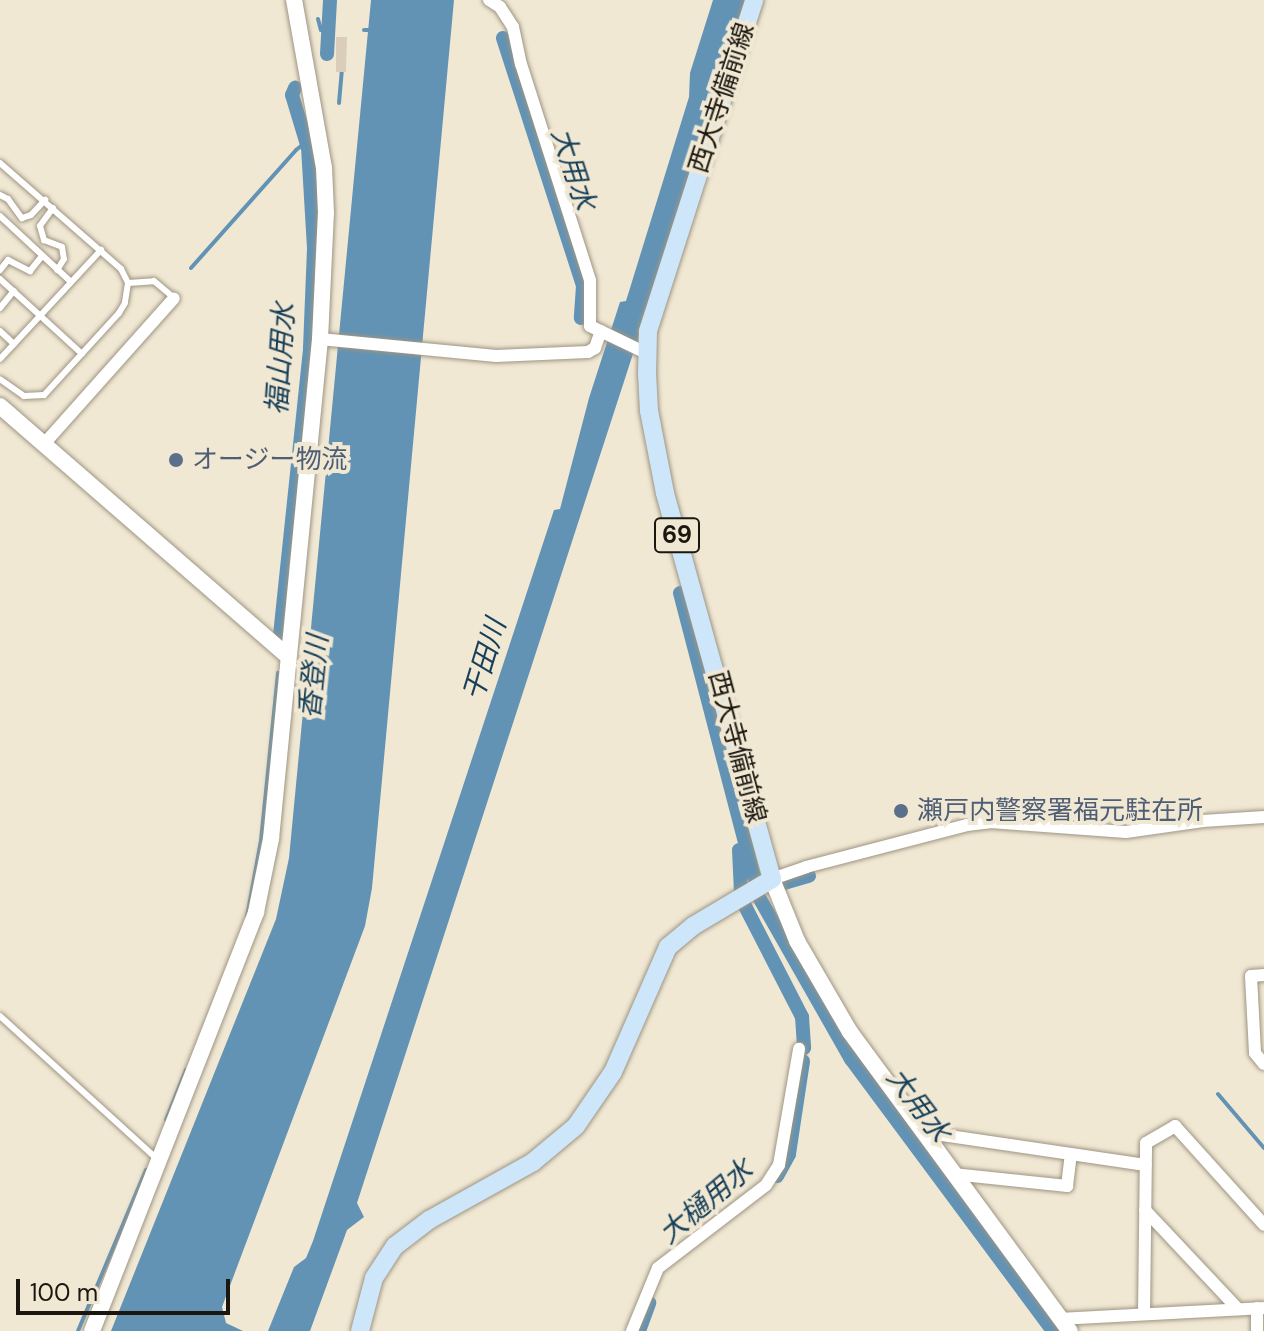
<!DOCTYPE html>
<html>
<head>
<meta charset="utf-8">
<style>
  body { margin:0 }
  #map { position:relative; width:1264px; height:1331px; overflow:hidden; background:#f1e8d4; font-family:"DM Sans","Noto Sans JP",sans-serif }
  div>[style] { position:absolute }
  [style*='--x'] { left:calc(var(--x)*1px); top:calc(var(--y)*1px); width:calc(var(--w)*1px); rotate:calc(var(--a)*1deg) }
  .water>* { inset:0; background:#6293b5 }
  .stream>* { height:4px; margin:-2px; padding:0 2px; transform-origin:2px; border-radius:2px; background:#6293b5 }
  .canal>* { height:14px; margin:-7px; padding:0 7px; transform-origin:7px; border-radius:7px; background:#6293b5 }
  .building>* { inset:0; background:#dacdba }
  .roads { filter:drop-shadow(0 0 2px #9d9582) drop-shadow(0 0 2px #9d9582) }
  .lane>* { height:6px; margin:-3px; padding:0 3px; transform-origin:3px; border-radius:3px; background:#fff }
  .street>* { height:12px; margin:-6px; padding:0 6px; transform-origin:6px; border-radius:6px; background:#fff }
  .secondary>* { height:16px; margin:-8px; padding:0 8px; transform-origin:8px; border-radius:8px; background:#fff }
  .primary>* { height:18px; margin:-9px; padding:0 9px; transform-origin:9px; border-radius:9px; background:#cee6fa }
  .dots>* { width:22px; height:22px; translate:-50% -50%; box-sizing:border-box; border:4px solid #f1e8d4; border-radius:50% }
  span { translate:-50% -50%; white-space:nowrap; text-align:center; line-height:1.15; -webkit-text-stroke:8px #f1e8d4; paint-order:stroke }
  .shield-label span { padding:2px 6px; background:#f1e8d4; border:2px solid; border-radius:6px; -webkit-text-stroke-width:0 }
  .shield-label { font-size:24px; color:#1b1710; font-weight:700 }
  .street-label { font-size:26px; color:#1b1710 }
  .service-label { font-size:26px; color:#4e5e75 }
  .left { translate:0 -50%; text-align:left }
  .water-label { font-size:28px; color:#173f58; font-style:italic }
  .scale { position:absolute; left:16px; top:1279px; width:214px; height:36px; box-sizing:border-box; border:4px solid #1b1710; border-top:0; padding-left:10px; font-size:24px; line-height:28px; white-space:nowrap; color:#1b1710; -webkit-text-stroke:6px #f1e8d4; paint-order:stroke }
</style>
</head>
<body>
<div id="map">
  <div class="water">
    <i style="clip-path:polygon(371px 0,454px 0,372px 888px,365px 926px,222px 1307px,226px 1323px,243px 1331px,256px 1331px,111px 1331px,276px 919px,289px 858px)"></i>
    <i style="clip-path:polygon(713px 0,748px 0,357px 1203px,364px 1217px,347px 1230px,310px 1331px,268px 1331px,294px 1267px,306px 1258px,313px 1241px,554px 510px,560px 509px,589px 398px,620px 302px,626px 301px,689px 97px,690px 73px)"></i>
  </div>
  <div class="stream">
    <i style="--x:318;--y:19;--w:11;--a:75"></i>
    <i style="--x:321;--y:30;--w:3;--a:0"></i>
    <i style="--x:364;--y:30;--w:4;--a:0"></i>
    <i style="--x:339;--y:103;--w:34;--a:-85"></i>
    <i style="--x:191;--y:268;--w:158;--a:-48.3"></i>
    <i style="--x:296;--y:150;--w:18;--a:-38"></i>
    <i style="--x:247;--y:917;--w:77;--a:-79.6"></i>
    <i style="--x:261;--y:841;--w:169;--a:-84.2"></i>
    <i style="--x:1218;--y:1094;--w:71;--a:49.6"></i>
    <i style="--x:166;--y:1120;--w:54;--a:-68.2"></i>
    <i style="--x:78;--y:1331;--w:175;--a:-67.1"></i>
  </div>
  <div class="canal">
    <i style="--x:503;--y:38;--w:261;--a:72.1"></i>
    <i style="--x:583;--y:286;--w:32;--a:94"></i>
    <i style="--x:327;--y:54;--w:54;--a:-86.8"></i>
    <i style="--x:680;--y:593;--w:294;--a:75.4"></i>
    <i style="--x:280;--y:635;--w:289;--a:-84"></i>
    <i style="--x:310;--y:348;--w:100;--a:-87.7"></i>
    <i style="--x:314;--y:248;--w:100;--a:-93.4"></i>
    <i style="--x:308;--y:148;--w:55;--a:-106.8"></i>
    <i style="--x:292;--y:95;--w:8;--a:-67"></i>
    <i style="--x:739;--y:850;--w:42;--a:87.3"></i>
    <i style="--x:784;--y:883;--w:26;--a:-16"></i>
    <i style="--x:760;--y:899;--w:184;--a:60.4"></i>
    <i style="--x:851;--y:1059;--w:339;--a:53.4"></i>
    <i style="--x:745;--y:906;--w:125;--a:62.8"></i>
    <i style="--x:802;--y:1017;--w:31;--a:86"></i>
    <i style="--x:777;--y:1176;--w:25;--a:-61"></i>
    <i style="--x:789;--y:1154;--w:94;--a:-81.4"></i>
    <i style="--x:639;--y:1331;--w:30;--a:-70"></i>
  </div>
  <div class="building">
    <i style="clip-path:polygon(336px 37px,347px 37px,346px 72px,336px 72px)"></i>
  </div>
  <div class="roads">
    <div class="lane">
      <i style="--x:0;--y:163;--w:161;--a:41.2"></i>
      <i style="--x:121;--y:269;--w:16;--a:63"></i>
      <i style="--x:128;--y:283;--w:20;--a:99"></i>
      <i style="--x:125;--y:303;--w:12;--a:121"></i>
      <i style="--x:119;--y:313;--w:111;--a:132.4"></i>
      <i style="--x:44;--y:395;--w:20;--a:177"></i>
      <i style="--x:24;--y:396;--w:29;--a:-145"></i>
      <i style="--x:0;--y:195;--w:9;--a:27"></i>
      <i style="--x:8;--y:199;--w:24;--a:54"></i>
      <i style="--x:22;--y:218;--w:9;--a:-18"></i>
      <i style="--x:31;--y:215;--w:21;--a:-47"></i>
      <i style="--x:53;--y:208;--w:22;--a:126"></i>
      <i style="--x:40;--y:226;--w:15;--a:74"></i>
      <i style="--x:44;--y:240;--w:19;--a:21"></i>
      <i style="--x:62;--y:247;--w:12;--a:81"></i>
      <i style="--x:64;--y:259;--w:13;--a:122"></i>
      <i style="--x:0;--y:216;--w:97;--a:42.9"></i>
      <i style="--x:0;--y:270;--w:13;--a:-51"></i>
      <i style="--x:8;--y:260;--w:25;--a:27"></i>
      <i style="--x:30;--y:271;--w:19;--a:-51"></i>
      <i style="--x:0;--y:279;--w:111;--a:42.4"></i>
      <i style="--x:128;--y:283;--w:26;--a:-4"></i>
      <i style="--x:154;--y:281;--w:26;--a:40"></i>
      <i style="--x:0;--y:308;--w:22;--a:-51"></i>
      <i style="--x:0;--y:331;--w:19;--a:43"></i>
      <i style="--x:0;--y:359;--w:149;--a:-47.2"></i>
      <i style="--x:0;--y:1016;--w:212;--a:42.3"></i>
    </div>
    <div class="street">
      <i style="--x:489;--y:0;--w:13;--a:32"></i>
      <i style="--x:500;--y:7;--w:24;--a:57"></i>
      <i style="--x:513;--y:27;--w:38;--a:78"></i>
      <i style="--x:521;--y:64;--w:227;--a:72.3"></i>
      <i style="--x:590;--y:280;--w:46;--a:90"></i>
      <i style="--x:590;--y:326;--w:62;--a:25.7"></i>
      <i style="--x:320;--y:339;--w:177;--a:5.5"></i>
      <i style="--x:496;--y:356;--w:92;--a:-2.5"></i>
      <i style="--x:588;--y:352;--w:8;--a:-30"></i>
      <i style="--x:595;--y:348;--w:18;--a:-71"></i>
      <i style="--x:44;--y:444;--w:195;--a:-48.3"></i>
      <i style="--x:772;--y:879;--w:36;--a:-19"></i>
      <i style="--x:806;--y:867;--w:166;--a:-14.6"></i>
      <i style="--x:967;--y:825;--w:23;--a:-7"></i>
      <i style="--x:990;--y:822;--w:136;--a:4.2"></i>
      <i style="--x:1126;--y:832;--w:78;--a:-8.1"></i>
      <i style="--x:1203;--y:821;--w:61;--a:-3.8"></i>
      <i style="--x:1264;--y:975;--w:13;--a:176"></i>
      <i style="--x:1251;--y:976;--w:77;--a:87"></i>
      <i style="--x:1255;--y:1053;--w:14;--a:51"></i>
      <i style="--x:922;--y:1132;--w:226;--a:8.4"></i>
      <i style="--x:953;--y:1174;--w:115;--a:6"></i>
      <i style="--x:1067;--y:1186;--w:32;--a:-83"></i>
      <i style="--x:1145;--y:1210;--w:136;--a:46.8"></i>
      <i style="--x:1257;--y:1308;--w:23;--a:90"></i>
      <i style="--x:1144;--y:1314;--w:171;--a:-89.3"></i>
      <i style="--x:1146;--y:1143;--w:34;--a:-30"></i>
      <i style="--x:1175;--y:1126;--w:133;--a:48"></i>
      <i style="--x:1060;--y:1319;--w:204;--a:-3.1"></i>
      <i style="--x:632;--y:1331;--w:68;--a:-67.6"></i>
      <i style="--x:658;--y:1268;--w:136;--a:-37.5"></i>
      <i style="--x:766;--y:1185;--w:24;--a:-57"></i>
      <i style="--x:779;--y:1165;--w:118;--a:-80.2"></i>
    </div>
    <div class="secondary">
      <i style="--x:0;--y:406;--w:381;--a:41"></i>
      <i style="--x:772;--y:879;--w:67;--a:68"></i>
      <i style="--x:797;--y:941;--w:105;--a:59.8"></i>
      <i style="--x:850;--y:1032;--w:371;--a:53.7"></i>
      <i style="--x:92;--y:1331;--w:450;--a:-68.6"></i>
      <i style="--x:256;--y:912;--w:75;--a:-78.4"></i>
      <i style="--x:271;--y:839;--w:502;--a:-84.4"></i>
      <i style="--x:320;--y:339;--w:126;--a:-87.3"></i>
      <i style="--x:326;--y:213;--w:45;--a:-92.5"></i>
      <i style="--x:324;--y:168;--w:171;--a:-100.1"></i>
    </div>
    <div class="primary">
      <i style="--x:360;--y:1331;--w:55;--a:-75.2"></i>
      <i style="--x:374;--y:1278;--w:38;--a:-57"></i>
      <i style="--x:395;--y:1246;--w:43;--a:-37.4"></i>
      <i style="--x:429;--y:1220;--w:119;--a:-29.1"></i>
      <i style="--x:533;--y:1162;--w:56;--a:-39.9"></i>
      <i style="--x:576;--y:1126;--w:65;--a:-55.6"></i>
      <i style="--x:613;--y:1072;--w:137;--a:-66.3"></i>
      <i style="--x:668;--y:947;--w:33;--a:-40"></i>
      <i style="--x:693;--y:926;--w:92;--a:-30.7"></i>
      <i style="--x:772;--y:879;--w:401;--a:-105.5"></i>
      <i style="--x:665;--y:493;--w:84;--a:-101"></i>
      <i style="--x:649;--y:411;--w:36;--a:-93"></i>
      <i style="--x:647;--y:375;--w:44;--a:-88.7"></i>
      <i style="--x:648;--y:331;--w:348;--a:-72.2"></i>
    </div>
  </div>
  <div class="dots">
    <i style="left:176px;top:460px;background:#5c6f8a"></i>
    <i style="left:901px;top:811px;background:#5c6f8a"></i>
  </div>
  <div class="shield-label">
    <span style="left:677px;top:535px">69</span>
  </div>
  <div class="street-label">
    <span style="left:722px;top:98px;rotate:-72deg">西大寺備前線</span>
    <span style="left:737px;top:747px;rotate:75deg">西大寺備前線</span>
  </div>
  <div class="service-label">
    <span class="left" style="left:192px;top:460px">オージー物流</span>
    <span class="left" style="left:917px;top:811px">瀬戸内警察署福元駐在所</span>
  </div>
  <div class="water-label">
    <span style="left:573px;top:169px;rotate:72deg">大用水</span>
    <span style="left:281px;top:359px;rotate:-86deg">福山用水</span>
    <span style="left:485px;top:660px;rotate:-73deg">干田川</span>
    <span style="left:314px;top:677px;rotate:-84deg">香登川</span>
    <span style="left:918px;top:1105px;rotate:53deg">大用水</span>
    <span style="left:706px;top:1202px;rotate:-40deg">大樋用水</span>
  </div>
  <div class="scale">100 m</div>
</div>
</body>
</html>
